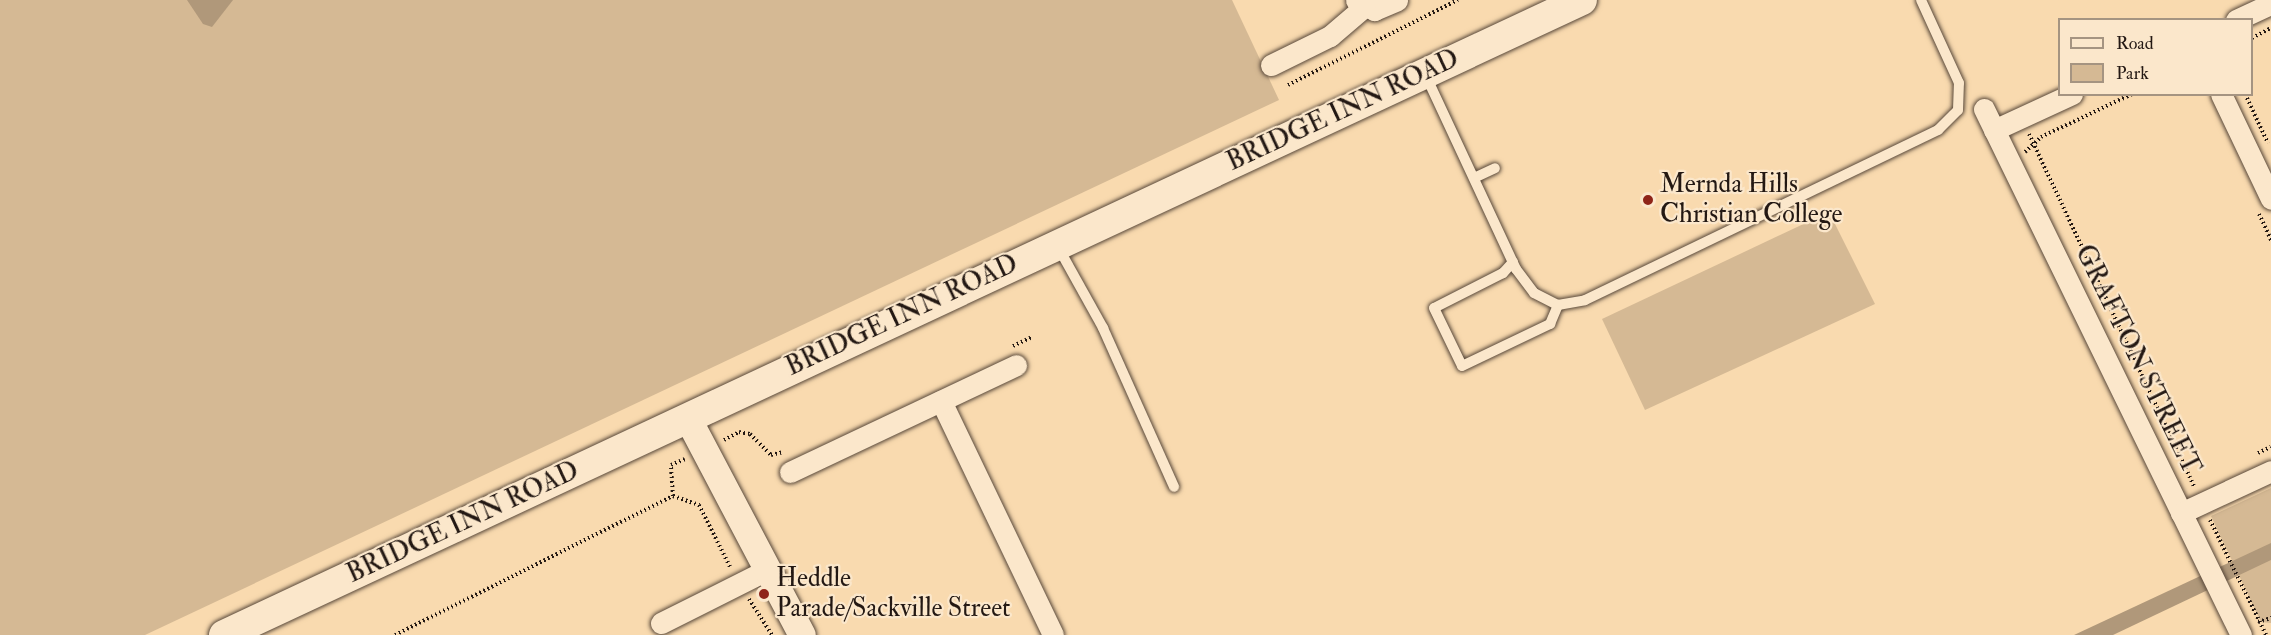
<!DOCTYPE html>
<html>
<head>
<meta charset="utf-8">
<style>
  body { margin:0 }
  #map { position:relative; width:2271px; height:635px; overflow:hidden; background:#f9daaf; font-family:"IM FELL Double Pica",serif }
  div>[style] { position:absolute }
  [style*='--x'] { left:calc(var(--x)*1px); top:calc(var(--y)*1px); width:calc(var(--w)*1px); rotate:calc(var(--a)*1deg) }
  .green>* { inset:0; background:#d5b994 }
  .water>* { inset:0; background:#b0987a }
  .path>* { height:4px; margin-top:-2px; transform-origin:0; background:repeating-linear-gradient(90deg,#231813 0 1.5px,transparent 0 4.5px) }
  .roads { filter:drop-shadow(0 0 2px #58483a) drop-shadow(0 0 2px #58483a) }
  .service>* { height:10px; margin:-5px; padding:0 5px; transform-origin:5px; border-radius:5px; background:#fbe7cb }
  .minor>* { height:21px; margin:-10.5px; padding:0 10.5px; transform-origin:10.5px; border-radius:10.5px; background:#fbe7cb }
  .tertiary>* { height:27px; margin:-13.5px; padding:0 13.5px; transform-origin:13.5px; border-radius:13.5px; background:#fbe7cb }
  .secondary>* { height:30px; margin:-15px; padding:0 15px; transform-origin:15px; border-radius:15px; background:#fbe7cb }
  .dots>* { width:16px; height:16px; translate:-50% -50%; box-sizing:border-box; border:3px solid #fbe7cb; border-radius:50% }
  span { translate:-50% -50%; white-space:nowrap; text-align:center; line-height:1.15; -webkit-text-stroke:4.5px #fbe7cb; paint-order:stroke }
  .street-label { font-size:26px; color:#231813 }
  .poi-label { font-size:26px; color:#231813 }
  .left { translate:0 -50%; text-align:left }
  .legend { position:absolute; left:2058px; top:18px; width:195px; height:78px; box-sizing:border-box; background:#fbe7cb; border:2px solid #a59481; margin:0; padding:8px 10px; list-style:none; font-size:18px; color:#231813 }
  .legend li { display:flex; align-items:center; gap:12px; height:30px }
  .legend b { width:30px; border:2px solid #a59481 }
</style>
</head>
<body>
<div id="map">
  <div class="green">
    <i style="clip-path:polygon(0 0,1232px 0,1279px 100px,145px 635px,0 635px)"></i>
    <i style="clip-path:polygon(1829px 212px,1875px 304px,1645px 410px,1602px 319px)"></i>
    <i style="clip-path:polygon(2271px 488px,2271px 623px,2261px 622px,2211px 516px)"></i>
  </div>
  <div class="water">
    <i style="clip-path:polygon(187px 0,233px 0,212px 27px,203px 24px)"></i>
    <i style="clip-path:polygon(2271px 543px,2271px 560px,2113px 635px,2074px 635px)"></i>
  </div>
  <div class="path">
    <i style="--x:2252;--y:38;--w:21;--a:-28"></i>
    <i style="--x:1288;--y:85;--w:190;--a:-26.6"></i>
    <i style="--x:2245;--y:94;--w:54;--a:64.9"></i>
    <i style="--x:2029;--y:134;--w:389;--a:64.9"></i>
    <i style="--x:2025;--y:152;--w:22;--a:-43"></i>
    <i style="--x:2041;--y:137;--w:101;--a:-25.3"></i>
    <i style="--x:2259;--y:214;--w:29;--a:65"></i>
    <i style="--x:1013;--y:346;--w:21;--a:-25"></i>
    <i style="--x:724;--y:440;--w:17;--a:-28"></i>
    <i style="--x:739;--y:432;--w:11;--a:10"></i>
    <i style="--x:750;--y:434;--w:30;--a:45"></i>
    <i style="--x:771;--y:455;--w:12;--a:-14"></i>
    <i style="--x:2258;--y:453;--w:14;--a:-25"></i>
    <i style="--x:673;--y:496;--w:28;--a:19"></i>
    <i style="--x:699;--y:505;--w:69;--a:63.4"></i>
    <i style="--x:2210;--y:520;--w:128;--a:64"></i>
    <i style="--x:749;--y:599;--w:43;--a:57.4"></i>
    <i style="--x:2258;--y:622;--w:14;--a:-17"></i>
    <i style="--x:395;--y:635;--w:311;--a:-26.6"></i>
    <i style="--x:673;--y:496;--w:31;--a:-94"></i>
    <i style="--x:671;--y:465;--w:15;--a:-23"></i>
  </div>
  <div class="roads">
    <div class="service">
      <i style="--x:1426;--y:76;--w:213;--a:65"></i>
      <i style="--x:1516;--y:269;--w:30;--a:53"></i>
      <i style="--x:1534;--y:293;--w:27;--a:27"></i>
      <i style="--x:1558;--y:305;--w:27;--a:-10"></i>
      <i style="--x:1585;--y:300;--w:392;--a:-25.7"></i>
      <i style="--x:1938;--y:130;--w:28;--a:-45"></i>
      <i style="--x:1958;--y:110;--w:27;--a:-88"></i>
      <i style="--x:1959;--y:83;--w:91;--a:-114.6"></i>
      <i style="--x:1474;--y:178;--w:23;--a:-25"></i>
      <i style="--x:1058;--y:247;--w:93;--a:60.9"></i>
      <i style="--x:1103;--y:328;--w:174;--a:65.9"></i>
      <i style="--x:1513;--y:262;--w:15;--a:132"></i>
      <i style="--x:1503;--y:273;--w:77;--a:153.1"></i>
      <i style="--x:1434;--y:308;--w:64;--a:64.2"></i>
      <i style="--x:1462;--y:366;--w:98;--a:-25.5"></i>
      <i style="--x:1550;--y:324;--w:21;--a:-67"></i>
    </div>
    <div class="minor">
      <i style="--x:1356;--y:0;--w:21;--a:29"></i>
      <i style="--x:1374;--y:10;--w:25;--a:-23"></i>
      <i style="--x:2236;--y:20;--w:38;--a:-25"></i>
      <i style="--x:1271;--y:65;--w:66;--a:-26.2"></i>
      <i style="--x:1330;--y:36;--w:45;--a:-40.5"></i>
      <i style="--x:2221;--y:94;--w:116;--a:64.5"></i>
      <i style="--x:1984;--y:109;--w:585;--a:63.96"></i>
      <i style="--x:1994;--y:130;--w:86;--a:-24.8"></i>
      <i style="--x:941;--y:401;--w:259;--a:64.4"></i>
      <i style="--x:790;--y:472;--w:250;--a:-25.3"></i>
      <i style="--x:2181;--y:513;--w:99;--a:-25"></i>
      <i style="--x:661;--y:623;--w:119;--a:-26.6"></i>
    </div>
    <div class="tertiary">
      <i style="--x:687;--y:417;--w:246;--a:62.2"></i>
    </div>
    <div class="secondary">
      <i style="--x:224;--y:635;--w:1499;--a:-25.06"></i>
    </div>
  </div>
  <div class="dots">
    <i style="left:1648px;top:200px;background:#8f2418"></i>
    <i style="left:764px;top:594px;background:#8f2418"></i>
  </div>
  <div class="street-label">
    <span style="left:1343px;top:111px;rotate:-25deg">BRIDGE INN ROAD</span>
    <span style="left:902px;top:316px;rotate:-25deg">BRIDGE INN ROAD</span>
    <span style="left:2137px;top:360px;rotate:64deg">GRAFTON STREET</span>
    <span style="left:463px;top:523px;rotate:-25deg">BRIDGE INN ROAD</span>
  </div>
  <div class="poi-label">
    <span class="left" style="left:1660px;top:200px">Mernda Hills<br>Christian College</span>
    <span class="left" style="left:776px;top:594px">Heddle<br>Parade/Sackville Street</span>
  </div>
  <ul class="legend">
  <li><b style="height:8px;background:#fbe7cb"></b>Road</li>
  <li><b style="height:16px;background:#d5b994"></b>Park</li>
  </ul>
</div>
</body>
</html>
